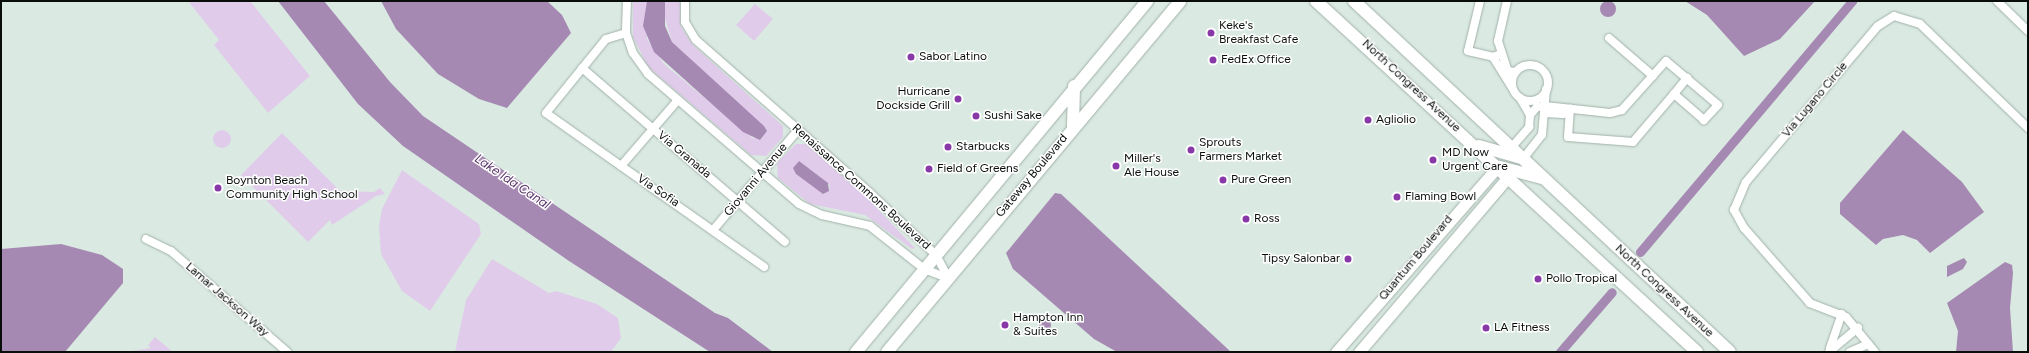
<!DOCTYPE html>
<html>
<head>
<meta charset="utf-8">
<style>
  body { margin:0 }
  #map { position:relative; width:2029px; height:353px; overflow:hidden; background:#daeae2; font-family:Figtree,sans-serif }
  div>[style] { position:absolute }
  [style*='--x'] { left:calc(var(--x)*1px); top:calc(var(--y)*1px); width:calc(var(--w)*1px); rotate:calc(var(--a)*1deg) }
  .green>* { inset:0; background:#e0ccea }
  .round { border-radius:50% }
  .water>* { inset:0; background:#a589b2 }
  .canal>* { height:9px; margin:-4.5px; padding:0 4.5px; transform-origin:4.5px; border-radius:4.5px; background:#a589b2 }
  .roads { filter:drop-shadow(0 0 1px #a1b1a9) drop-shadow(0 0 1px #a1b1a9) }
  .minor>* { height:8px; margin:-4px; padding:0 4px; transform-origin:4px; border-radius:4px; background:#fff }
  .minor>.ring { margin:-4px; padding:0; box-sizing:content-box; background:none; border:8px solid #fff; border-radius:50% }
  .tertiary>* { height:11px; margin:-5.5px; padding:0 5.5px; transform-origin:5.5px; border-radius:5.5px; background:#fff }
  .secondary>* { height:12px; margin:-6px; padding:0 6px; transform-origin:6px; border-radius:6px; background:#fff }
  .dots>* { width:11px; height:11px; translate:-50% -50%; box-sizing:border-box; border:2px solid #fff; border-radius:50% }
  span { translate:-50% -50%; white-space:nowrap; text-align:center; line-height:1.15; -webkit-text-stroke:3px #fff; paint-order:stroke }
  .poi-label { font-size:12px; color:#090e0b }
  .left { translate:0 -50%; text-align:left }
  .right { translate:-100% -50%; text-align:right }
  .street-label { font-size:12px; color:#090e0b }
  .water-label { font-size:13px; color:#583268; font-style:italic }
  .frame { position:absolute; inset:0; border:2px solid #090e0b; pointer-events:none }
</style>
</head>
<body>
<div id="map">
  <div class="green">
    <i style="clip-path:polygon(188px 1px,250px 1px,310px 76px,268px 113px,214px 45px,219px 40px)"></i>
    <i style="clip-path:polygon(633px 1px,647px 1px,647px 39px,664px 64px,755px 140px,734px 100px,672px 42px,663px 11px,665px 1px,680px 1px,681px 27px,693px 45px,783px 126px,783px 137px,766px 156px,751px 155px,648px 67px,633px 37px)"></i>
    <i style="clip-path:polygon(755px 4px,773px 19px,754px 41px,736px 25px)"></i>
    <i class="round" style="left:213px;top:130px;width:18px;height:18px"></i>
    <i style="clip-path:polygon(282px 133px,340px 191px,374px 192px,380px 188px,385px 194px,376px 196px,332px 225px,330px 220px,308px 242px,241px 175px)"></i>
    <i style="clip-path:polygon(evenodd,796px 144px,806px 144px,869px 200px,915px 248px,912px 249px,865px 215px,810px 204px,778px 178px,777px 163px,796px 144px,798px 163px,830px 185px,829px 191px,822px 192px,796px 174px,798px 163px)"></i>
    <i style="clip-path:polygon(402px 170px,479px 224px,481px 234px,430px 311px,402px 291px,381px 254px,379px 226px,382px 209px)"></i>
    <i style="clip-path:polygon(492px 259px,549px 293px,556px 291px,597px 304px,618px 318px,621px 338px,611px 352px,455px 352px,466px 300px)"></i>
    <i style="clip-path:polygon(155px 337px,173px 352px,125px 352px,151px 348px,148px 345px)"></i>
  </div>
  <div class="water">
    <i style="clip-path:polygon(278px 1px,324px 1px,390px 82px,423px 116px,715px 313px,728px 318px,773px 352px,710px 352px,569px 261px,403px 146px,358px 104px)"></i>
    <i style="clip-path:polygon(381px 1px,547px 1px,562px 15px,571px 33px,507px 108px,479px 99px,438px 74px,396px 29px)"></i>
    <i style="clip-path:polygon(647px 1px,665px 1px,665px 26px,672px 42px,764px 126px,767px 131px,760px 140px,743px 132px,654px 52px,643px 26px)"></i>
    <i style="clip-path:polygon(1685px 1px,1815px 1px,1780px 39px,1744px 56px,1707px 15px)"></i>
    <i class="round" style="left:1600px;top:1px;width:16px;height:16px"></i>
    <i style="clip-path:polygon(1903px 130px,1962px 182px,1984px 212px,1930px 253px,1917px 240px,1903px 235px,1883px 239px,1876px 245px,1840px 214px,1840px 203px)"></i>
    <i style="clip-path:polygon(799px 161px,828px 183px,829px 191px,823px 194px,796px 174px,793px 168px)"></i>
    <i style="clip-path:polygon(1055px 193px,1061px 194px,1231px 352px,1117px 352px,1094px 339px,1013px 269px,1006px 253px)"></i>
    <i style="clip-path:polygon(61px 244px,102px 255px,123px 269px,123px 283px,65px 352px,1px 352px,1px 249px)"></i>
    <i style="clip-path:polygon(1964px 258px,1967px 262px,1963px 269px,1947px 277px,1947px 266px)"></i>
    <i style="clip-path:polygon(2005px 262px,2012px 265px,2013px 273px,2010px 308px,2013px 352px,1956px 352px,1958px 331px,1947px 303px)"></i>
    <i class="round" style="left:1039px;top:319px;width:12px;height:12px"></i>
  </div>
  <div class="canal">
    <i style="--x:1640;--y:252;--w:329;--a:-49.8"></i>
    <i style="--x:1560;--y:352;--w:79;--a:-49.1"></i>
  </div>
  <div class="roads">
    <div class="minor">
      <i style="--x:627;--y:1;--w:32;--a:92"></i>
      <i style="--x:626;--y:33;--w:21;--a:71"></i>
      <i style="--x:633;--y:53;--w:26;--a:54"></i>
      <i style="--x:648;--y:74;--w:199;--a:40.7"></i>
      <i style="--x:799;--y:204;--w:25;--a:26"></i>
      <i style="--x:822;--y:215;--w:49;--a:12.9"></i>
      <i style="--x:870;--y:226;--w:69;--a:38.5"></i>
      <i style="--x:924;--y:269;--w:26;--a:21"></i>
      <i style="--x:685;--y:1;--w:21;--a:90"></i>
      <i style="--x:685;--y:22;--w:21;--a:59"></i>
      <i style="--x:696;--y:40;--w:232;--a:41.3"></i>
      <i style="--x:870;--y:193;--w:91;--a:43.2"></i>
      <i style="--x:936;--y:255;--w:26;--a:62"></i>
      <i style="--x:1480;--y:1;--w:51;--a:103.5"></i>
      <i style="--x:1468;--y:51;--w:26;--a:13"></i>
      <i style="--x:1493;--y:57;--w:9;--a:-21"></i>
      <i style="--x:1507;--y:1;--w:41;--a:102.7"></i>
      <i style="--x:1498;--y:41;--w:32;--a:72"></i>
      <i style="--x:1508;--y:71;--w:7;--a:8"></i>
      <i style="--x:1997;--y:1;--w:43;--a:44.1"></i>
      <i style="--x:626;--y:33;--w:21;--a:163"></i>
      <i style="--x:606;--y:39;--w:95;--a:129"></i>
      <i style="--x:546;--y:113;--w:267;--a:35.2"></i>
      <i style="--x:1609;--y:38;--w:58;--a:40.8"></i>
      <i style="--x:1493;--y:57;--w:36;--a:58"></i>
      <i class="ring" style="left:1512px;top:65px;width:28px;height:28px"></i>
      <i style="--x:582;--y:68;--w:267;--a:40.6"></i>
      <i style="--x:1674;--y:94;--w:21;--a:-51"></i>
      <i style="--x:1545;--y:113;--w:18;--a:3"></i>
      <i style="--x:1563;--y:114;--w:9;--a:-36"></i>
      <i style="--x:1530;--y:115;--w:11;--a:-49"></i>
      <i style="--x:1537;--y:107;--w:8;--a:-7"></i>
      <i style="--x:1545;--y:106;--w:65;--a:6.1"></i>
      <i style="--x:1610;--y:113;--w:12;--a:-14"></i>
      <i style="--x:1622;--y:110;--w:66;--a:-48.1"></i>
      <i style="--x:1666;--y:61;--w:68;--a:40.2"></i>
      <i style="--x:1718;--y:105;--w:21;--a:133"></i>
      <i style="--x:1704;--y:120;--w:40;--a:-139"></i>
      <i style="--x:1674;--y:94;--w:63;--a:130.5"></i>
      <i style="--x:1633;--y:142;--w:65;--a:-175.6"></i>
      <i style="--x:1568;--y:137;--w:28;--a:-86"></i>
      <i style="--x:1511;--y:148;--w:28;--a:-49"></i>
      <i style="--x:1529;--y:127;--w:12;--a:-85"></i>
      <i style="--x:1530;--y:115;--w:20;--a:-120"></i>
      <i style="--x:1523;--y:159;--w:31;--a:-52"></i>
      <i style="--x:1542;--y:135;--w:46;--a:-85"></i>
      <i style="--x:621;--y:166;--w:87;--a:-49.2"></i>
      <i style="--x:714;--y:229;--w:130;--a:-49.7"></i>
      <i style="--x:146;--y:239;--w:28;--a:26"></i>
      <i style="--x:171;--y:251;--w:154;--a:41"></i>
      <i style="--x:1830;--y:348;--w:36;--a:-71"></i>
      <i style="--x:1829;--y:352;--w:38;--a:-40"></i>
      <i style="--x:1850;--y:352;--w:20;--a:-24"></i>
      <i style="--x:1875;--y:352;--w:45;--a:-129.6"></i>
      <i style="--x:1846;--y:317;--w:39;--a:-159"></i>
      <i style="--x:1810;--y:303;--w:100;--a:-131.3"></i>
      <i style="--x:1744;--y:228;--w:21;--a:-119"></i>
      <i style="--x:1734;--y:210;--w:30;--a:-67"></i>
      <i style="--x:1746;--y:182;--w:204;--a:-49.8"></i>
      <i style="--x:1878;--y:26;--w:19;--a:-32"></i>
      <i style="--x:1894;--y:16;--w:27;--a:17"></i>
      <i style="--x:1920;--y:24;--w:150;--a:43.9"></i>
    </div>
    <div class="tertiary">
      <i style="--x:1336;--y:352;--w:247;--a:-48.9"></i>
      <i style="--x:1359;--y:352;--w:231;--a:-49.6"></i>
    </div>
    <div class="secondary">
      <i style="--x:1316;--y:1;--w:518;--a:42.65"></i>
      <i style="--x:1354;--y:1;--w:514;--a:43.03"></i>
      <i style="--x:1073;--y:127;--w:41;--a:-88.6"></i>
      <i style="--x:1479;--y:146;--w:44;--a:15.9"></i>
      <i style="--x:1500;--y:167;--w:43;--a:14.7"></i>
      <i style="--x:856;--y:352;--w:456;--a:-50.3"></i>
      <i style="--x:887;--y:352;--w:457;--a:-50.1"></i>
    </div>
  </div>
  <div class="dots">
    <i style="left:1211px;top:33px;background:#8938a8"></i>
    <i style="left:911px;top:57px;background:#8938a8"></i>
    <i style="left:1213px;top:60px;background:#8938a8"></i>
    <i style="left:958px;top:99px;background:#8938a8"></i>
    <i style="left:976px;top:116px;background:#8938a8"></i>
    <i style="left:1368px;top:120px;background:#8938a8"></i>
    <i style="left:948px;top:147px;background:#8938a8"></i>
    <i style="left:1191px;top:150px;background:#8938a8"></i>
    <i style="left:1433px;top:160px;background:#8938a8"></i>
    <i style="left:1116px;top:166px;background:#8938a8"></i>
    <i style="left:929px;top:169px;background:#8938a8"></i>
    <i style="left:1223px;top:180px;background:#8938a8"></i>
    <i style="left:218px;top:188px;background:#8938a8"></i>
    <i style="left:1397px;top:197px;background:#8938a8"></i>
    <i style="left:1246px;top:219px;background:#8938a8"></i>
    <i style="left:1348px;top:259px;background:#8938a8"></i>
    <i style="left:1538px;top:279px;background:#8938a8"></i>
    <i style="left:1005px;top:325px;background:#8938a8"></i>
    <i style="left:1486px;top:328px;background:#8938a8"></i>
  </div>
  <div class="poi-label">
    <span class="left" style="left:1219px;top:33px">Keke's<br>Breakfast Cafe</span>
    <span class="left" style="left:919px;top:57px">Sabor Latino</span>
    <span class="left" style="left:1221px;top:60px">FedEx Office</span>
    <span class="right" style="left:950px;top:99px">Hurricane<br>Dockside Grill</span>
    <span class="left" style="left:984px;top:116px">Sushi Sake</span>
    <span class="left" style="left:1376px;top:120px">Agliolio</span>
    <span class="left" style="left:1199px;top:150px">Sprouts<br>Farmers Market</span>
    <span class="left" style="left:956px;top:147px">Starbucks</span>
    <span class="left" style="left:1442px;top:160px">MD Now<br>Urgent Care</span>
    <span class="left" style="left:1124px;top:166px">Miller's<br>Ale House</span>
    <span class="left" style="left:937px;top:169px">Field of Greens</span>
    <span class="left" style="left:1231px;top:180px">Pure Green</span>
    <span class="left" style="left:226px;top:188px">Boynton Beach<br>Community High School</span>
    <span class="left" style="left:1405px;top:197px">Flaming Bowl</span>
    <span class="left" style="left:1254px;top:219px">Ross</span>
    <span class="right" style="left:1340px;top:259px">Tipsy Salonbar</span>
    <span class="left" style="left:1546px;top:279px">Pollo Tropical</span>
    <span class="left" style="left:1013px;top:325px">Hampton Inn<br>&amp; Suites</span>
    <span class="left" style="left:1494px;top:328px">LA Fitness</span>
  </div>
  <div class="street-label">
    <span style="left:1411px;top:86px;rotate:43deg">North Congress Avenue</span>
    <span style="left:1815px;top:100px;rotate:-50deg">Via Lugano Circle</span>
    <span style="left:684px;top:155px;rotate:40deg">Via Granada</span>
    <span style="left:1032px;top:176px;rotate:-50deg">Gateway Boulevard</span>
    <span style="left:756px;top:180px;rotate:-50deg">Giovanni Avenue</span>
    <span style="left:861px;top:187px;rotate:42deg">Renaissance Commons Boulevard</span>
    <span style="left:658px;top:191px;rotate:34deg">Via Sofia</span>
    <span style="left:1416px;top:258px;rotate:-50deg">Quantum Boulevard</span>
    <span style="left:1664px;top:291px;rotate:43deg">North Congress Avenue</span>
    <span style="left:227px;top:300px;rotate:41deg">Lamar Jackson Way</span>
  </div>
  <div class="water-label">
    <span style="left:512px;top:182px;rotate:34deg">Lake Ida Canal</span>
  </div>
  <div class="frame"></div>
</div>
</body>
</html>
